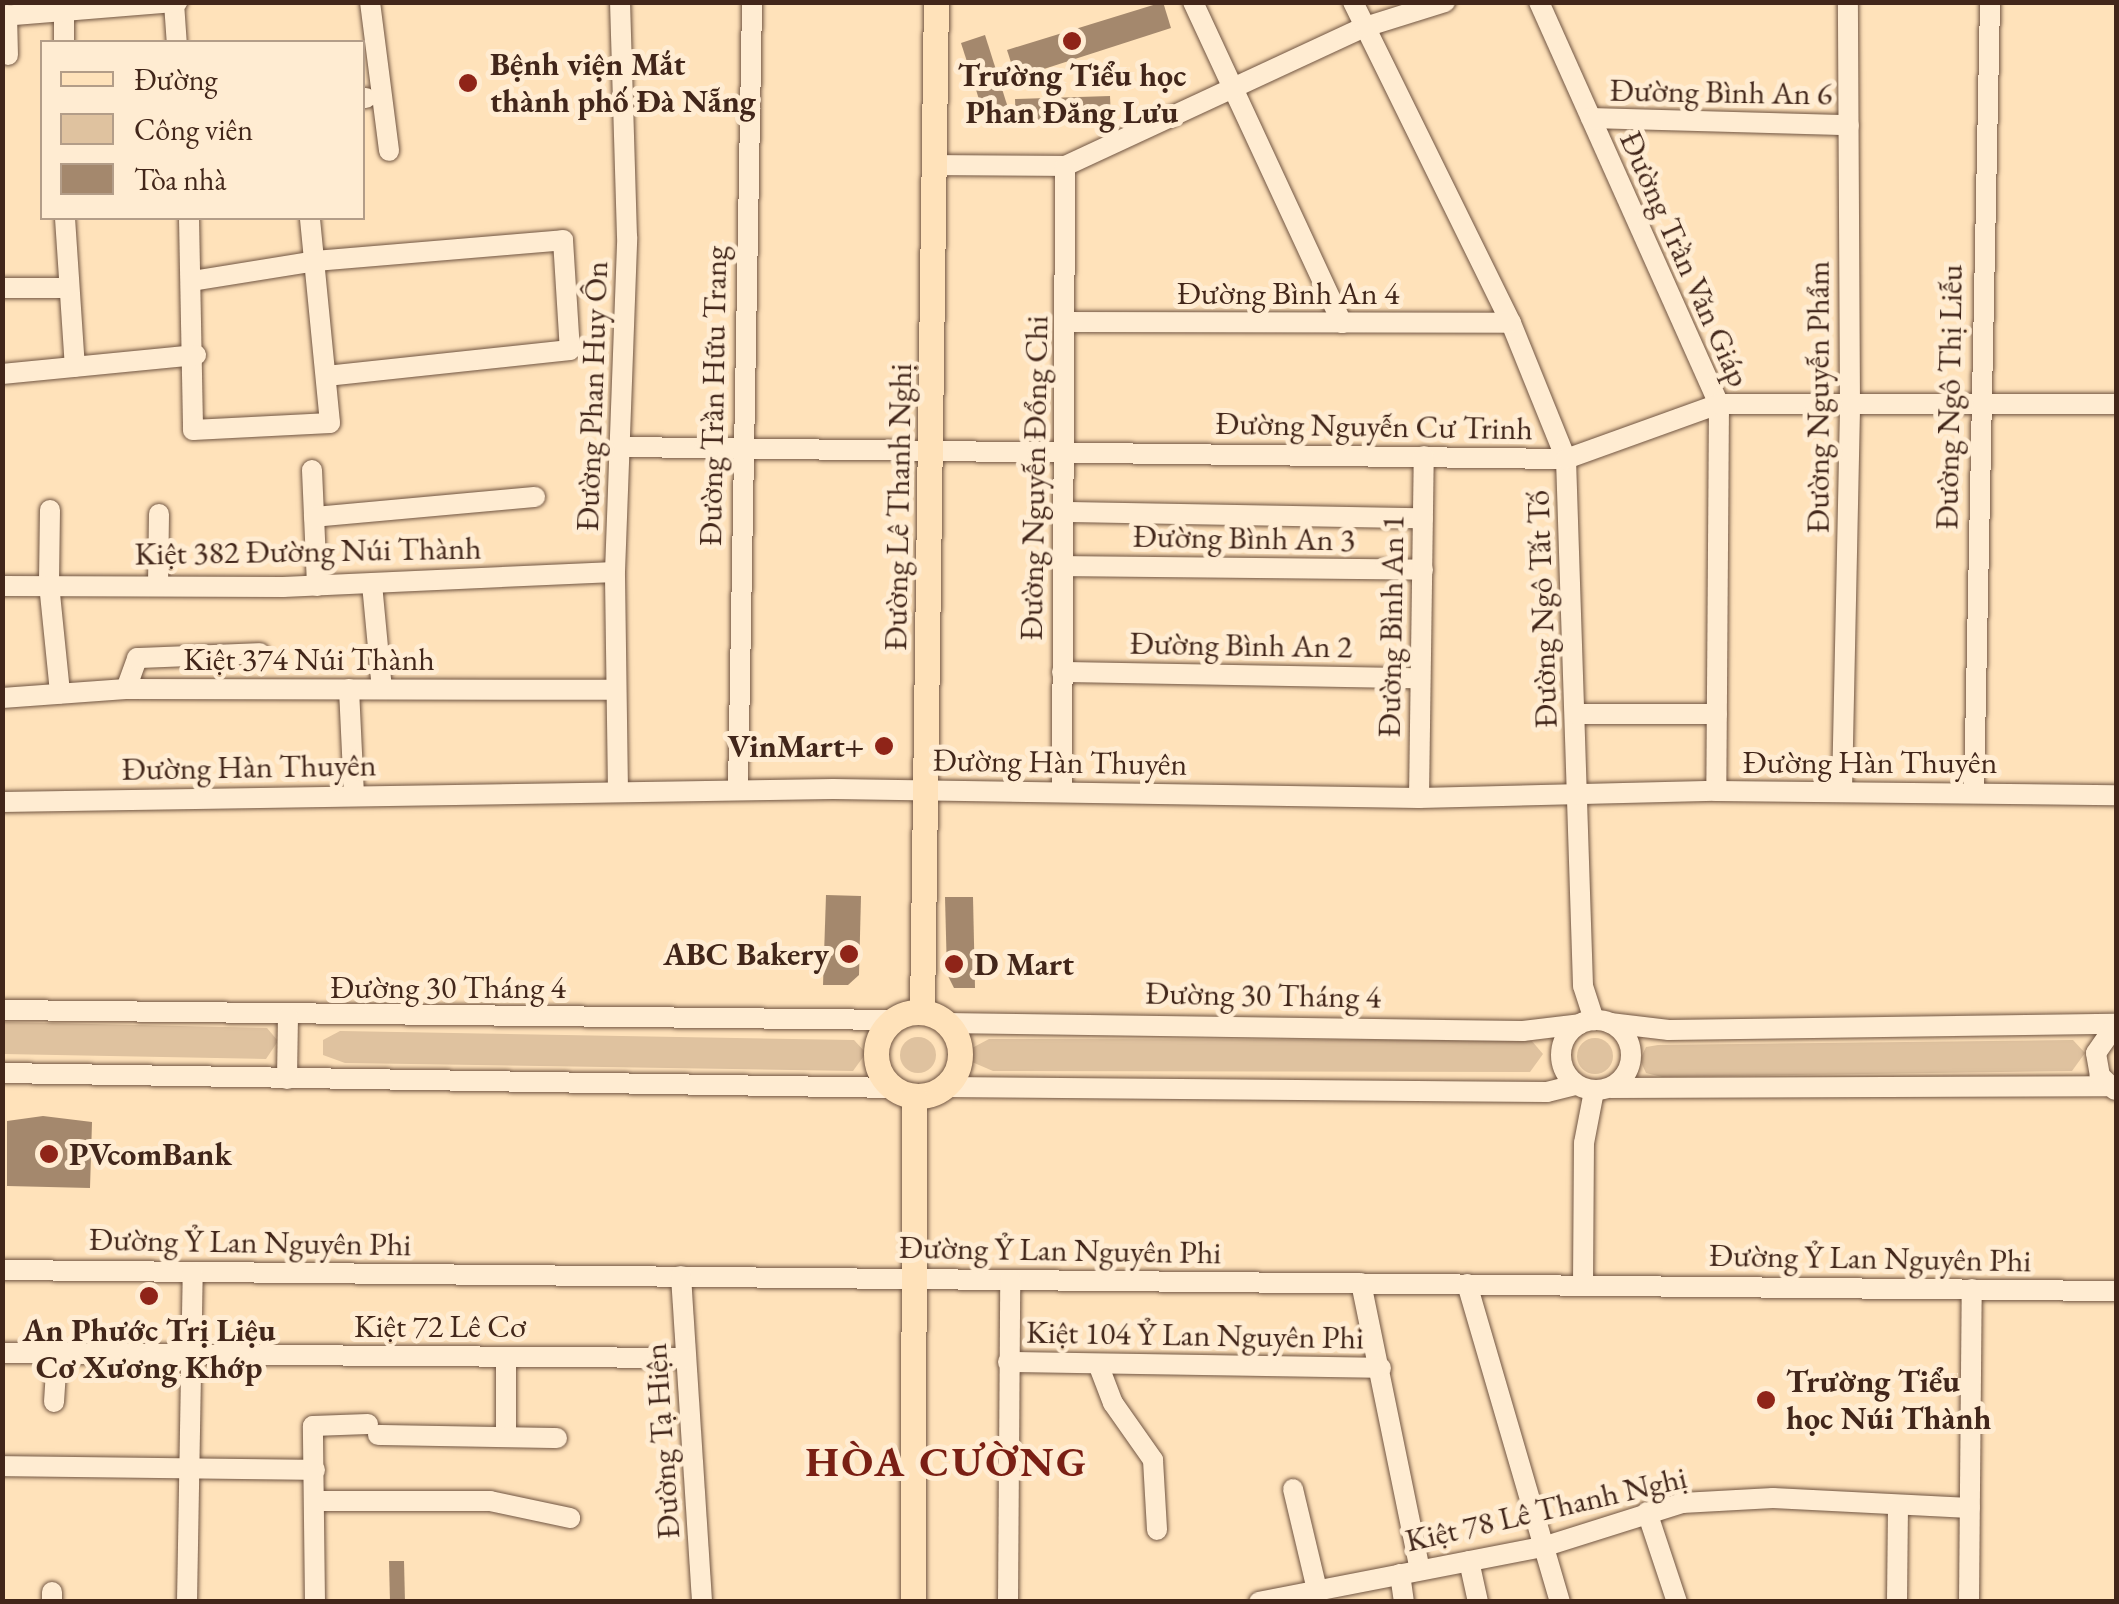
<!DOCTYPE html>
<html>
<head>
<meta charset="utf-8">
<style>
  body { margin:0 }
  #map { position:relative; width:2119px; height:1604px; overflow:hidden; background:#ffe2ba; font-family:"EB Garamond",serif }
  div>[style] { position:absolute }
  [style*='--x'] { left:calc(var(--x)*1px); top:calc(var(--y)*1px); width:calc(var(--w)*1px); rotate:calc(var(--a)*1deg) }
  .green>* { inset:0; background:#dfc29f }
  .round { border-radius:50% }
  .building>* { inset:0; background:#a4886d }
  .roads { filter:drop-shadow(0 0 2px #715542) drop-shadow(0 0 2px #715542) }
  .minor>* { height:20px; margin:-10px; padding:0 10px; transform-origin:10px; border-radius:10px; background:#ffecd2 }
  .minor>.ring { margin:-10px; padding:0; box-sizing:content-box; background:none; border:20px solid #ffecd2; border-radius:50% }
  .major>* { height:25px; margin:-12.5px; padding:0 12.5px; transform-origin:12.5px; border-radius:12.5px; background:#ffe2ba }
  .major>.ring { margin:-12.5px; padding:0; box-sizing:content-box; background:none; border:25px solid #ffe2ba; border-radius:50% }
  .dots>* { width:28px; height:28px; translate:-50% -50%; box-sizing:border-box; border:5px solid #ffecd2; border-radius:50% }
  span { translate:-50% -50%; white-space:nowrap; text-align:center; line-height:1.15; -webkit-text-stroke:10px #ffecd2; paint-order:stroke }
  .poi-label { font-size:32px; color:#42261a; font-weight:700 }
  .left { translate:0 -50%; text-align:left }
  .right { translate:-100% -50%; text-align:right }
  .street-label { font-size:32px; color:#42261a }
  .district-label { font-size:42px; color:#7a1f14; font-weight:700; letter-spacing:2.5px }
  .frame { position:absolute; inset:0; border:5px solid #42261a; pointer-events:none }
  .legend { position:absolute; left:40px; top:40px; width:325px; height:180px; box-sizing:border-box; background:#ffecd2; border:2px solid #b39d88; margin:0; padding:12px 18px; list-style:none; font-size:30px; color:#42261a }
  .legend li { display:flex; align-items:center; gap:20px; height:50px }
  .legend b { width:50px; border:2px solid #b39d88 }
</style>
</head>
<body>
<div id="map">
  <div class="green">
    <i style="clip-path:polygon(3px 1022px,267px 1028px,278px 1041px,266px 1059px,3px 1054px)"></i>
    <i style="clip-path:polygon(340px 1031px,854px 1040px,866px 1053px,853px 1071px,345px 1063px,323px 1055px,323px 1040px)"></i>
    <i class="round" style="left:900px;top:1037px;width:36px;height:36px"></i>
    <i class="round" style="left:1577px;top:1038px;width:36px;height:36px"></i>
    <i style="clip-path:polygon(989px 1039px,1531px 1040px,1543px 1054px,1530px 1072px,993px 1071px,972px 1062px,972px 1048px)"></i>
    <i style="clip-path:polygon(2073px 1040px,2085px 1053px,2072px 1071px,1662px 1077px,1646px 1073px,1640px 1060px,1646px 1047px,1658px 1045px)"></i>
  </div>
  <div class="building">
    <i style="clip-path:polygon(1163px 2px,1171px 28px,1016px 78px,1007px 50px)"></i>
    <i style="clip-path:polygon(985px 35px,1009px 111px,985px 118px,961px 43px)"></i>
    <i style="clip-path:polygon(1110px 96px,1111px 120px,1016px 124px,1015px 99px)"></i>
    <i style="clip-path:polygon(826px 895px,861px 896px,859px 975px,848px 985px,823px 985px)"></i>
    <i style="clip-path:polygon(945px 897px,973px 897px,975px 988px,954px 988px,947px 974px)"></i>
    <i style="clip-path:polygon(43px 1116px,92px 1122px,90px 1188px,7px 1186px,7px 1121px)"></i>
    <i style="clip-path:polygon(389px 1561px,404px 1561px,405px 1602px,390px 1602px)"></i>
  </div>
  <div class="roads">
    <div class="minor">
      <i style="--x:370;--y:2;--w:150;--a:82.7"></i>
      <i style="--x:1193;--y:2;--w:354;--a:65.1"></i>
      <i style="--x:1353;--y:2;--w:358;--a:63.8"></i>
      <i style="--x:1511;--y:323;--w:147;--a:68"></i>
      <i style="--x:1566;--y:459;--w:527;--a:88.15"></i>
      <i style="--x:1583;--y:986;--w:36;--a:72"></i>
      <i style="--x:1539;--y:2;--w:440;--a:65.9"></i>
      <i style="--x:1719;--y:404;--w:387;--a:90.4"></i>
      <i style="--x:174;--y:3;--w:39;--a:86"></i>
      <i style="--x:64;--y:12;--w:30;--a:90"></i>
      <i style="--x:7;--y:15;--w:40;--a:88.6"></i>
      <i style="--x:2;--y:16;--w:176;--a:-4.6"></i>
      <i style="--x:362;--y:98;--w:4;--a:0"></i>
      <i style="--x:1591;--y:118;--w:258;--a:1.6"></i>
      <i style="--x:935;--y:165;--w:130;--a:0.4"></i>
      <i style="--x:1065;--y:166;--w:331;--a:-24.9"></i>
      <i style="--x:1365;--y:27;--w:84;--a:-17.4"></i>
      <i style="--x:65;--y:218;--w:149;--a:86.2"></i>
      <i style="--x:189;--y:218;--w:212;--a:88.9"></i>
      <i style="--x:193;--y:430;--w:137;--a:-2.9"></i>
      <i style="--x:330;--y:423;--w:206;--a:-95.6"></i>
      <i style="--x:192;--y:281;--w:125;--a:-9.2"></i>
      <i style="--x:315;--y:261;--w:249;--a:-4.8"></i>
      <i style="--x:563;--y:240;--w:110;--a:86.4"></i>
      <i style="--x:570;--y:350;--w:245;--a:173.9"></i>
      <i style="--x:2;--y:288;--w:64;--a:0"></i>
      <i style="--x:1066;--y:322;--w:445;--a:0.1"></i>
      <i style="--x:2;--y:374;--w:195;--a:-5.6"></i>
      <i style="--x:622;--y:447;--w:944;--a:0.73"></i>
      <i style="--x:1566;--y:459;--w:163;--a:-19.8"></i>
      <i style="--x:1719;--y:404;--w:397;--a:0"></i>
      <i style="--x:312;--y:470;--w:116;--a:87.5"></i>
      <i style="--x:50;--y:510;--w:74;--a:90.8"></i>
      <i style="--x:49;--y:584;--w:110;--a:84.2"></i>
      <i style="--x:1065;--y:512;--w:358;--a:1"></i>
      <i style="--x:314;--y:517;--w:222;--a:-5.2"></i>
      <i style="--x:1064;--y:566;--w:359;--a:0.6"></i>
      <i style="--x:372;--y:584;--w:105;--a:84.6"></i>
      <i style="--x:2;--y:586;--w:281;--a:0.2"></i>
      <i style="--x:283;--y:587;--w:332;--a:-2.6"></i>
      <i style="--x:158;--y:586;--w:72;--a:-89.2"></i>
      <i style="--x:1062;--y:672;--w:357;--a:1"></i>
      <i style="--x:126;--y:689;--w:33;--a:-70"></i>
      <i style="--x:137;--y:658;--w:123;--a:-2.3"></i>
      <i style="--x:349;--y:689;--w:106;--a:87.3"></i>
      <i style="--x:2;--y:698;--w:124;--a:-4.2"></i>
      <i style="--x:126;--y:689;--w:490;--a:0.1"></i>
      <i style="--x:1576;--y:714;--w:141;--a:0"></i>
      <i style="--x:738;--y:790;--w:788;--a:-88.98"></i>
      <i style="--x:618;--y:791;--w:219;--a:-90.8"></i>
      <i style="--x:615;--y:572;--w:335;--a:-87.9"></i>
      <i style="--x:627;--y:237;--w:235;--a:-91.7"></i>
      <i style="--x:1062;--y:791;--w:625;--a:-89.72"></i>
      <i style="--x:1842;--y:791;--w:385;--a:-88.8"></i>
      <i style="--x:1850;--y:406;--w:404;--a:-90.3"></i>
      <i style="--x:1974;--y:792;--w:790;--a:-88.84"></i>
      <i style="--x:1419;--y:798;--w:342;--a:-89.2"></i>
      <i style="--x:2;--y:802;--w:831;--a:-0.9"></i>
      <i style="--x:833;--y:789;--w:586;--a:0.88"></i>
      <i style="--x:1419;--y:798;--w:297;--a:-1.4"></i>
      <i style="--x:1716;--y:791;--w:400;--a:0.6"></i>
      <i style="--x:2;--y:1010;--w:892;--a:0.64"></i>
      <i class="ring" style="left:1561px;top:1020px;width:50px;height:50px"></i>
      <i style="--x:945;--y:1023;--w:578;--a:0.79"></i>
      <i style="--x:1523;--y:1031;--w:57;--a:-7"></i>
      <i style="--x:1610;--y:1023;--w:59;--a:6.8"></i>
      <i style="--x:1669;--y:1030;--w:446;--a:-0.8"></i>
      <i style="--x:2;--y:1073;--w:892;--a:0.96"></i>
      <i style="--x:287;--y:1079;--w:62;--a:-89.1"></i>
      <i style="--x:944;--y:1087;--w:603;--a:0.48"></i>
      <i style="--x:1547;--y:1092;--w:30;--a:-14"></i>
      <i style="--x:1611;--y:1088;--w:497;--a:-0.2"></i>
      <i style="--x:2115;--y:1090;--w:21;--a:-137"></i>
      <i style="--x:2100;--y:1076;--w:23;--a:-100"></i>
      <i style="--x:2096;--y:1053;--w:35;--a:-55"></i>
      <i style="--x:2;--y:1270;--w:2114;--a:0.57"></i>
      <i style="--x:681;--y:1276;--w:327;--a:86.3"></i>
      <i style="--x:1361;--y:1283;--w:293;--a:78.4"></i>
      <i style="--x:1467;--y:1284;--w:331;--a:73.7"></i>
      <i style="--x:1583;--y:1285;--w:142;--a:-89.6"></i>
      <i style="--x:1584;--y:1143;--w:53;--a:-79.1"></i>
      <i style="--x:2;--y:1353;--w:684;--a:0.42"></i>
      <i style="--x:506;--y:1357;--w:80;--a:90"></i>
      <i style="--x:1008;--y:1362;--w:373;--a:0.9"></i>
      <i style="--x:1098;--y:1364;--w:42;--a:69"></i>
      <i style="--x:1113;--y:1403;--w:70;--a:54.9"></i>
      <i style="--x:1153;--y:1460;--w:70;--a:86.7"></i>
      <i style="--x:54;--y:1402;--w:47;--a:-86.3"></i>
      <i style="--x:378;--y:1435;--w:179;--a:1"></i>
      <i style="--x:2;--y:1466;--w:313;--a:0.7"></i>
      <i style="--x:1293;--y:1489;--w:104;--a:76.6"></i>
      <i style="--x:315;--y:1501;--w:175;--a:0"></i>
      <i style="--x:490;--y:1501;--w:82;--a:12"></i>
      <i style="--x:1647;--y:1512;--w:95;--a:71.6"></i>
      <i style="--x:1469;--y:1561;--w:42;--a:77.6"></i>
      <i style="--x:1400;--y:1574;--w:28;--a:82"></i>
      <i style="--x:52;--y:1602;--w:10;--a:-90"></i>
      <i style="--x:187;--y:1602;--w:330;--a:-89"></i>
      <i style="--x:315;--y:1602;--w:176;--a:-90.7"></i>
      <i style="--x:313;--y:1426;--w:55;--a:-2.1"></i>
      <i style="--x:1008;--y:1602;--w:322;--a:-89.6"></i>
      <i style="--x:1259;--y:1602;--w:292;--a:-11"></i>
      <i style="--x:1546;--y:1546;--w:143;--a:-17.5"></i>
      <i style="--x:1682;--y:1503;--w:91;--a:-3.1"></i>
      <i style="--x:1773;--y:1498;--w:197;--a:2.9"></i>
      <i style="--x:1897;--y:1602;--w:97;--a:-89.4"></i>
      <i style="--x:1969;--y:1602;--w:313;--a:-89.5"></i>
    </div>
    <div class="major">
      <i style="--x:922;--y:1012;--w:1010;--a:-89.21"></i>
      <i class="ring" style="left:876px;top:1012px;width:59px;height:59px"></i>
      <i style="--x:913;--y:1602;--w:506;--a:-89.89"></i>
    </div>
  </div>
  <div class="dots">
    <i style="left:1072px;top:41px;background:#8f2418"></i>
    <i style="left:468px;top:83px;background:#8f2418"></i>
    <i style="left:884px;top:746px;background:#8f2418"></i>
    <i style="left:849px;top:954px;background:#8f2418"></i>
    <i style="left:954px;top:964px;background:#8f2418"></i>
    <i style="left:49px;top:1154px;background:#8f2418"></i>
    <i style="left:149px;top:1296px;background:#8f2418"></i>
    <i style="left:1766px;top:1400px;background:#8f2418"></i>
  </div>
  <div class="poi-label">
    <span class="left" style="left:490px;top:83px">Bệnh viện Mắt<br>thành phố Đà Nẵng</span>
    <span style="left:1072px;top:94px">Trường Tiểu học<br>Phan Đăng Lưu</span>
    <span class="right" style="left:864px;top:746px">VinMart+</span>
    <span class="right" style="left:829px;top:954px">ABC Bakery</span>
    <span class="left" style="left:974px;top:964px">D Mart</span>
    <span class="left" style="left:69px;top:1154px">PVcomBank</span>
    <span style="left:149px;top:1349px">An Phước Trị Liệu<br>Cơ Xương Khớp</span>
    <span class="left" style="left:1786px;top:1400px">Trường Tiểu<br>học Núi Thành</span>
  </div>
  <div class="street-label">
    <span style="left:1721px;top:92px;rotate:1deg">Đường Bình An 6</span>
    <span style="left:1685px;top:259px;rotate:66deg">Đường Trần Văn Giáp</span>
    <span style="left:1288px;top:293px">Đường Bình An 4</span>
    <span style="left:592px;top:396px;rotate:-88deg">Đường Phan Huy Ôn</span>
    <span style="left:713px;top:396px;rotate:-89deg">Đường Trần Hữu Trang</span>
    <span style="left:1818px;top:397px;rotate:-90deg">Đường Nguyễn Phẩm</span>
    <span style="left:1949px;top:397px;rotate:-89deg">Đường Ngô Thị Liễu</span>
    <span style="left:1374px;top:426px;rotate:1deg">Đường Nguyễn Cư Trinh</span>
    <span style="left:1034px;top:478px;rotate:-89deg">Đường Nguyễn Đổng Chi</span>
    <span style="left:898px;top:507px;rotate:-89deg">Đường Lê Thanh Nghị</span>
    <span style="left:1244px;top:538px;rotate:1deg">Đường Bình An 3</span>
    <span style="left:308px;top:551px;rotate:-1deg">Kiệt 382 Đường Núi Thành</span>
    <span style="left:1542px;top:609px;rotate:-92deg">Đường Ngô Tất Tố</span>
    <span style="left:1391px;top:626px;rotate:-89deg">Đường Bình An 1</span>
    <span style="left:1241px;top:645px;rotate:1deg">Đường Bình An 2</span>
    <span style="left:309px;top:659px">Kiệt 374 Núi Thành</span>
    <span style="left:1060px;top:762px;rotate:1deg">Đường Hàn Thuyên</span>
    <span style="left:1870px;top:762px">Đường Hàn Thuyên</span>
    <span style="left:249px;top:767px;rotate:-1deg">Đường Hàn Thuyên</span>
    <span style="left:448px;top:987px">Đường 30 Tháng 4</span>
    <span style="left:1263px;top:995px;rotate:1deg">Đường 30 Tháng 4</span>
    <span style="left:250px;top:1242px;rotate:1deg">Đường Ỷ Lan Nguyên Phi</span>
    <span style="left:1060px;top:1250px;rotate:1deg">Đường Ỷ Lan Nguyên Phi</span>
    <span style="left:1870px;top:1258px;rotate:1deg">Đường Ỷ Lan Nguyên Phi</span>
    <span style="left:440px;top:1326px">Kiệt 72 Lê Cơ</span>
    <span style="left:1195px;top:1335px;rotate:1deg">Kiệt 104 Ỷ Lan Nguyên Phi</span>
    <span style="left:662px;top:1441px;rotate:-94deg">Đường Tạ Hiện</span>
    <span style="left:1546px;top:1509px;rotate:-13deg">Kiệt 78 Lê Thanh Nghị</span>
  </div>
  <div class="district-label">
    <span style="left:947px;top:1462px">HÒA CƯỜNG</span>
  </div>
  <div class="frame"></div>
  <ul class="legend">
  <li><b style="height:12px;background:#ffe2ba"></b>Đường</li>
  <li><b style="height:28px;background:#dfc29f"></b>Công viên</li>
  <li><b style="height:28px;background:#a4886d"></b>Tòa nhà</li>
  </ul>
</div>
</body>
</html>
